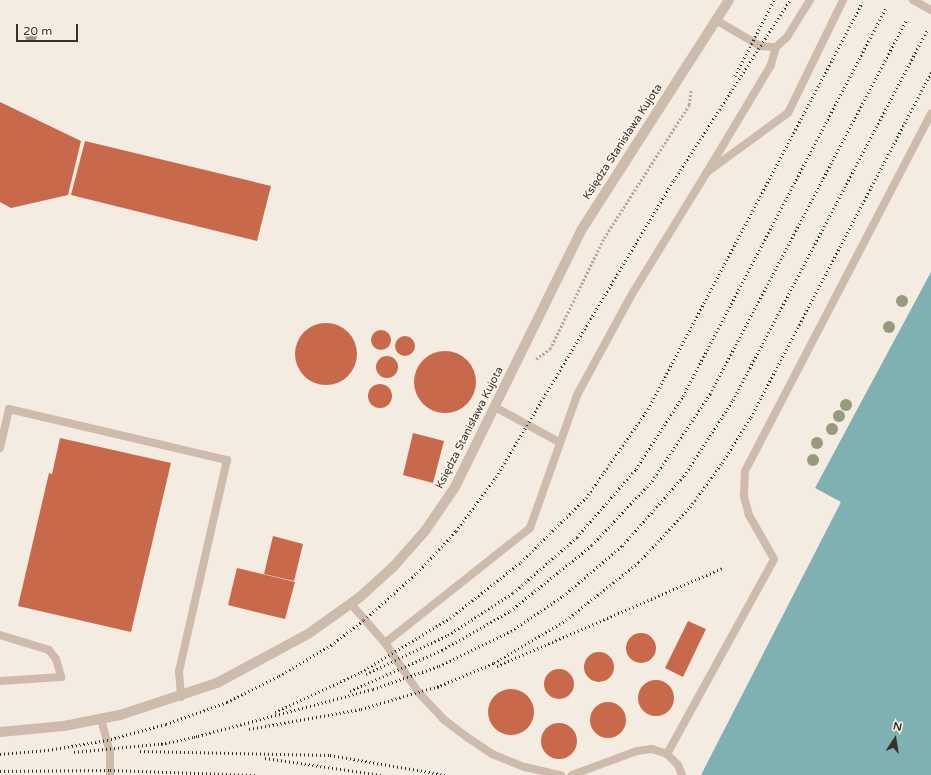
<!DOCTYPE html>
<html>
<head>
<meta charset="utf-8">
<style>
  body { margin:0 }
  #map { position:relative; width:931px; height:775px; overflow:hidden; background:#f4ebe1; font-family:"Varela Round",sans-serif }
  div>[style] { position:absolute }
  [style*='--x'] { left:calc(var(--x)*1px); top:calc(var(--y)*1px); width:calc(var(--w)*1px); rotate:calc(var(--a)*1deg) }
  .water>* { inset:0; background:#7fb0b2 }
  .building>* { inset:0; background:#c8694b }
  .round { border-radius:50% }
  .path>* { height:2.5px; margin-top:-1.25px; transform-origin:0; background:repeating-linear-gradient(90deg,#b9a596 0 2px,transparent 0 4px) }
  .lane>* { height:8px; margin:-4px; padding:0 4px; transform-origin:4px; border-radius:4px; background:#cdbbac }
  .street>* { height:10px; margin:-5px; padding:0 5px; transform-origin:5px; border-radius:5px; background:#cdbbac }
  .rail>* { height:3px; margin-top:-1.5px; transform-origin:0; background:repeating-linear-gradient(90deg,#3b302b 0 1px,transparent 0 4px) }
  .trees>* { width:12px; height:12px; margin:-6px; border-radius:50%; background:#969b7f }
  span { translate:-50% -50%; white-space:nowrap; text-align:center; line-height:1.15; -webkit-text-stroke:3.5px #fbf5ee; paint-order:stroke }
  .street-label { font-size:11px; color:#3b302b }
  .north { position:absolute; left:875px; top:719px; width:40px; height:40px; -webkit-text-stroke:3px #fbf5ee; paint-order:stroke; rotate:12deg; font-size:11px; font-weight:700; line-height:16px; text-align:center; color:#3b302b }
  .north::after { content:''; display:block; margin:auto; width:14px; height:18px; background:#3b302b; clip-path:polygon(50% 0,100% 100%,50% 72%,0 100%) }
  .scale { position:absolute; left:16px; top:24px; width:62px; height:18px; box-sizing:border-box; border:2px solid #3b302b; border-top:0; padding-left:5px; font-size:12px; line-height:14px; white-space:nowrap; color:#3b302b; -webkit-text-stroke:3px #fbf5ee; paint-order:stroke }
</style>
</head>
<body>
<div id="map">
  <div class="water">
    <i style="clip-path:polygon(931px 272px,931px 775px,701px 775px,841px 502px,815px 488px)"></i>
  </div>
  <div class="building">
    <i style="clip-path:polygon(0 102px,81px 141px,68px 195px,11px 208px,0 202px)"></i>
    <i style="clip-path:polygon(85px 141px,271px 186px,257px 241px,71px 195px)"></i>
    <i class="round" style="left:295px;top:323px;width:62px;height:62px"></i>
    <i class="round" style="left:371px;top:330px;width:20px;height:20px"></i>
    <i class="round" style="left:395px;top:336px;width:20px;height:20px"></i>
    <i class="round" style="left:414px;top:351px;width:62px;height:62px"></i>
    <i class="round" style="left:376px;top:356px;width:22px;height:22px"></i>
    <i class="round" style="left:368px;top:384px;width:24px;height:24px"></i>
    <i style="clip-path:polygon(413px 433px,444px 441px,433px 483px,403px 475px)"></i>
    <i style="clip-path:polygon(60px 438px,171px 463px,131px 632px,18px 606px,49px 473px,52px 474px)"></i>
    <i style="clip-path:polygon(273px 536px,303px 544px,294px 581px,264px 574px)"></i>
    <i style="clip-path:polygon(237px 568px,295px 582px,285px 619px,228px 605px)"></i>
    <i style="clip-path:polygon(688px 621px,706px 629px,683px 677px,665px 668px)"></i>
    <i class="round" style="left:626px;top:633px;width:30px;height:30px"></i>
    <i class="round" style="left:584px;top:652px;width:30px;height:30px"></i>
    <i class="round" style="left:544px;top:669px;width:30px;height:30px"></i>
    <i class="round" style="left:638px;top:680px;width:36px;height:36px"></i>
    <i class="round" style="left:488px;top:689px;width:46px;height:46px"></i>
    <i class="round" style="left:590px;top:702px;width:36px;height:36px"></i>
    <i class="round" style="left:541px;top:723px;width:36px;height:36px"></i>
  </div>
  <div class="path">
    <i style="--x:536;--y:359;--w:17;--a:-36"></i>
    <i style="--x:550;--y:349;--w:123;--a:-64.1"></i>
    <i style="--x:604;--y:238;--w:158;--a:-57.4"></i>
    <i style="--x:689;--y:105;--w:16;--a:-83"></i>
  </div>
  <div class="lane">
    <i style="--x:913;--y:0;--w:21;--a:29"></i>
    <i style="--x:716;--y:20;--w:51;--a:30.6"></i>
    <i style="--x:760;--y:46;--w:16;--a:4"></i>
    <i style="--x:776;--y:47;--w:15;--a:-42"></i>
    <i style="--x:787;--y:37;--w:44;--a:-58.1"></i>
    <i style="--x:776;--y:47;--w:19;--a:106"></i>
    <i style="--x:771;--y:65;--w:125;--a:120.9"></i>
    <i style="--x:707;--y:172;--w:100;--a:-36.1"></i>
    <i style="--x:788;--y:113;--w:126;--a:-64"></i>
    <i style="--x:495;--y:407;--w:73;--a:28.7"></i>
    <i style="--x:0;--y:448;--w:40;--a:-77"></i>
    <i style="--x:9;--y:409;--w:224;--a:13.2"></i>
    <i style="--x:227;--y:460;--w:217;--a:102.8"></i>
    <i style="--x:179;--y:672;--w:25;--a:85"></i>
    <i style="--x:351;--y:604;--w:52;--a:48.9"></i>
    <i style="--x:385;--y:643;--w:185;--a:-38.4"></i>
    <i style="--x:530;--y:528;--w:141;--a:-70.5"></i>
    <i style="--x:577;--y:395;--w:115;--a:-61.4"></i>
    <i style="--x:632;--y:294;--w:143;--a:-58.4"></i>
    <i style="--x:0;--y:635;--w:51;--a:17"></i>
    <i style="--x:49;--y:650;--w:11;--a:52"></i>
    <i style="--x:56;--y:659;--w:19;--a:74"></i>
    <i style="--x:61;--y:677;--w:61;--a:176.2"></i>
    <i style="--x:385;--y:643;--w:60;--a:55.8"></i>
    <i style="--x:419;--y:693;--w:35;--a:47"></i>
    <i style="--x:443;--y:719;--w:34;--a:37"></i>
    <i style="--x:470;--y:739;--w:27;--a:34"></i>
    <i style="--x:492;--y:754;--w:35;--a:22"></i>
    <i style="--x:525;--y:767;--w:37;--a:13"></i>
    <i style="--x:101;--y:719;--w:34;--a:75"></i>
    <i style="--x:110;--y:752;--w:23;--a:90"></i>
    <i style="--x:667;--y:754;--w:222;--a:-61.2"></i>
    <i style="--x:774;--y:559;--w:51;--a:-119.6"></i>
    <i style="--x:749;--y:515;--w:20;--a:-105"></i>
    <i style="--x:744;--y:496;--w:25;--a:-88"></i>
    <i style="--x:745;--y:471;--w:403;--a:-62.5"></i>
    <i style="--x:572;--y:775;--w:69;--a:-20.3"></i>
    <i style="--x:637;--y:751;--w:15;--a:-8"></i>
    <i style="--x:652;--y:749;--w:16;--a:18"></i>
    <i style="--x:667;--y:754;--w:16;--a:45"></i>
    <i style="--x:678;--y:765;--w:11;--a:68"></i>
  </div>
  <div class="street">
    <i style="--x:0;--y:732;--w:64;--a:-5.4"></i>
    <i style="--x:64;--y:726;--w:57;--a:-11.1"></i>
    <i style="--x:120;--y:715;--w:102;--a:-18.3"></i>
    <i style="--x:217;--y:683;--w:103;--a:-28.3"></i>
    <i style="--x:308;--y:634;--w:64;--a:-35.4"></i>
    <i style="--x:360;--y:597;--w:46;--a:-42.4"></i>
    <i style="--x:394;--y:566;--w:47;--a:-48.5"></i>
    <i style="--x:425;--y:531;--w:53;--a:-55.7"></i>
    <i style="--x:455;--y:487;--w:288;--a:-63.8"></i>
    <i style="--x:582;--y:229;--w:272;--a:-57.3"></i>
  </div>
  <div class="rail">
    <i style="--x:735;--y:76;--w:85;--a:-62.8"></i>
    <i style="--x:497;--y:666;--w:245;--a:-23.5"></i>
    <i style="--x:366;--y:674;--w:91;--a:-25.4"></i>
    <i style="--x:448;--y:635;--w:77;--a:-32.9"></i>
    <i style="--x:513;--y:593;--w:85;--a:-41.2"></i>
    <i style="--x:577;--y:537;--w:90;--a:-49.1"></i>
    <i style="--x:636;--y:469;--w:87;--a:-57.2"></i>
    <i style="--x:683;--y:396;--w:437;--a:-62.4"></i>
    <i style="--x:437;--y:687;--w:62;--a:-22.8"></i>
    <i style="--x:494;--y:663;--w:84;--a:-30.8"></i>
    <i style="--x:566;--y:620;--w:93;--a:-38.5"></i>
    <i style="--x:639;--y:562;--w:75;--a:-47.2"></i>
    <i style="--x:690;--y:507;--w:54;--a:-54"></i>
    <i style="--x:722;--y:463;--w:54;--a:-57.8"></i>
    <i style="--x:751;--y:417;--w:389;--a:-62.4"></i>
    <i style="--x:350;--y:691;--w:101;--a:-24"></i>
    <i style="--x:442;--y:650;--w:78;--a:-29.8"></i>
    <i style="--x:510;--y:611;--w:105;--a:-38.8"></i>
    <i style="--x:592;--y:545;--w:88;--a:-46.8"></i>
    <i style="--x:652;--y:481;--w:105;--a:-56.3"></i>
    <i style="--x:710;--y:394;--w:422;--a:-62.3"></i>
    <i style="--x:275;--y:712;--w:95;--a:-24.9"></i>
    <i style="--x:361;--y:672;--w:104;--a:-31.2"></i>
    <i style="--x:450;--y:618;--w:90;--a:-38.3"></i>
    <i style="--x:521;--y:562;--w:91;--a:-44.6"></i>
    <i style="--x:586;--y:498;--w:108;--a:-55.1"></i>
    <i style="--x:648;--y:409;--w:460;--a:-62.2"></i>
    <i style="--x:249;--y:729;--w:114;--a:-10.1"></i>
    <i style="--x:361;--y:709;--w:84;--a:-16.5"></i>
    <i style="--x:194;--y:737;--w:185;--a:-15"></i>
    <i style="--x:373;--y:689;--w:70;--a:-19.2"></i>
    <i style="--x:439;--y:666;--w:80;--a:-25.9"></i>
    <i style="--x:511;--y:631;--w:63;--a:-33.9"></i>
    <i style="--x:563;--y:596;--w:77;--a:-40.3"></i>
    <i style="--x:622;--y:546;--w:94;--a:-48.5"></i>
    <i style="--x:684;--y:476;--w:90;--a:-57.2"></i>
    <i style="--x:733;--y:400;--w:418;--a:-62.3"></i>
    <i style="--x:161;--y:744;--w:39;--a:-12"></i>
    <i style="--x:140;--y:751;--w:190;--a:1.2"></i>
    <i style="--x:330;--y:755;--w:118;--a:9.8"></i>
    <i style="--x:74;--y:752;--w:93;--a:-5.5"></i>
    <i style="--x:0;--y:754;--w:48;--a:-4.8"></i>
    <i style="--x:48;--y:750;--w:60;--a:-9.6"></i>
    <i style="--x:107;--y:740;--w:61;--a:-15.2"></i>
    <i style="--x:166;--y:724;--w:65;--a:-19.8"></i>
    <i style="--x:227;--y:702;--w:58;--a:-26.6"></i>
    <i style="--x:279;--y:676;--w:61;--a:-30.8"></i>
    <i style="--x:331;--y:645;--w:41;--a:-37.1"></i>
    <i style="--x:364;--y:620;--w:71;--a:-41.6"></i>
    <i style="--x:417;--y:573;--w:57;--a:-47.1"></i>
    <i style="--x:456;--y:531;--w:67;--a:-53.5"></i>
    <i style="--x:496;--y:477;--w:346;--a:-59.1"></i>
    <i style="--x:674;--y:180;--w:214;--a:-57.2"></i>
    <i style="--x:265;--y:758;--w:117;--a:8.3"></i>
    <i style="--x:0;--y:771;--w:110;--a:-0.5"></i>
    <i style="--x:110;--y:770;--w:146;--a:2"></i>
  </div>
  <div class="trees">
    <i style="left:31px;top:36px"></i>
    <i style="left:902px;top:301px"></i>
    <i style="left:889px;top:327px"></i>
    <i style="left:846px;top:405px"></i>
    <i style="left:839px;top:416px"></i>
    <i style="left:832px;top:429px"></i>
    <i style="left:817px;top:443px"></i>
    <i style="left:813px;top:460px"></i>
  </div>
  <div class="street-label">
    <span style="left:623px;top:142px;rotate:-57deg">Księdza Stanisława Kujota</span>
    <span style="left:470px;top:428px;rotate:-63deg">Księdza Stanisława Kujota</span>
  </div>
  <div class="north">N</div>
  <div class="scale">20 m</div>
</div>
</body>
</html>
